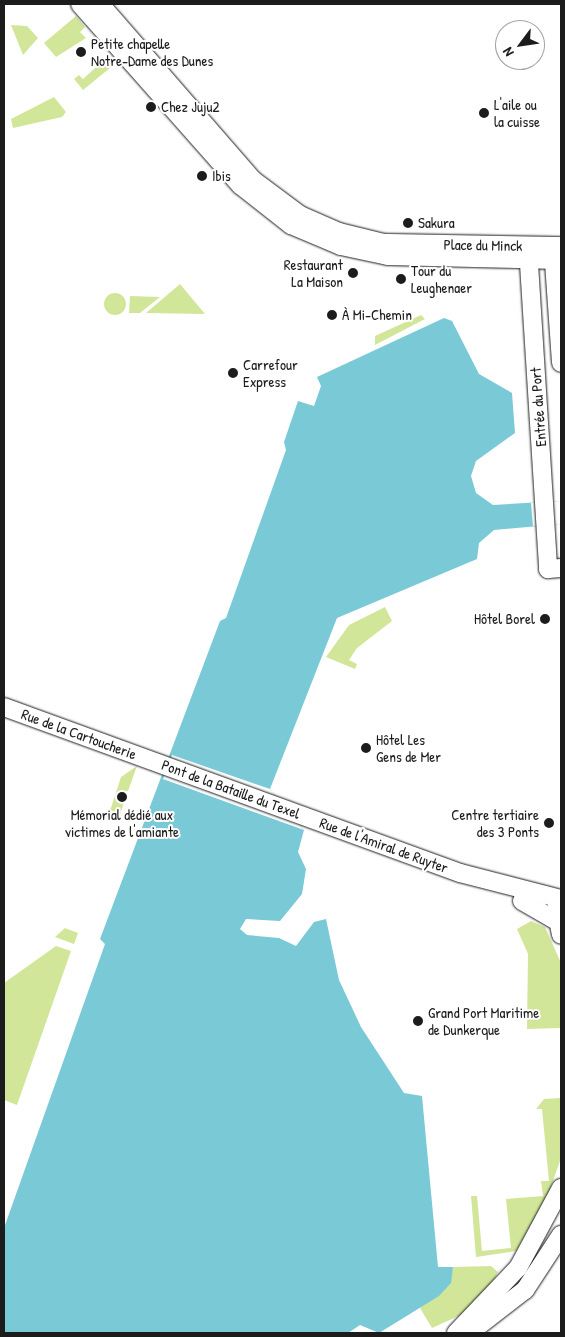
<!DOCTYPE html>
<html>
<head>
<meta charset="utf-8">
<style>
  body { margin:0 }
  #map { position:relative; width:565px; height:1337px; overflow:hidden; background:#fff; font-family:"Patrick Hand",sans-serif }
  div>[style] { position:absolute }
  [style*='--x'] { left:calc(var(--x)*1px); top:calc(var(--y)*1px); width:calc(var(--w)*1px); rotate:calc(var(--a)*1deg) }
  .green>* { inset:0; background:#d2e69a }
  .round { border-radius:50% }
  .water>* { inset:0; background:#7ac9d7 }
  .pier>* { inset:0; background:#fff }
  .roads { filter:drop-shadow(0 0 1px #1c1c1c) drop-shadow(0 0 1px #1c1c1c) }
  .secondary>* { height:18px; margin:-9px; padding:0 9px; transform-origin:9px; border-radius:9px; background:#fff }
  .dots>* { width:14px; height:14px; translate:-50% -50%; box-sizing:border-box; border:2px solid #fff; border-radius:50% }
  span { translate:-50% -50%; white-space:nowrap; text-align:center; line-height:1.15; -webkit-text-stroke:4px #fff; paint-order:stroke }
  .poi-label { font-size:15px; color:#1c1c1c }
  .left { translate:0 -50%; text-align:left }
  .right { translate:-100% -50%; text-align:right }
  .street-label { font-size:15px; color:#1c1c1c }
  .frame { position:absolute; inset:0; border:5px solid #1c1c1c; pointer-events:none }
  .north { position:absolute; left:495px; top:20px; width:50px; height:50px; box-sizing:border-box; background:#fff; border:1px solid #a4a4a4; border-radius:50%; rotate:239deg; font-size:14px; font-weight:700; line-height:20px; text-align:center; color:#1c1c1c }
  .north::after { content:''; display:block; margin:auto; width:18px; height:22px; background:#1c1c1c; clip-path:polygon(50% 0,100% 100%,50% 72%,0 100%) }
</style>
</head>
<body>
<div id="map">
  <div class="green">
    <i style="clip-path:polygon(76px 16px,85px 27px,80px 32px,86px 38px,56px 57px,44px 43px)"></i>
    <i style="clip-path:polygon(11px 25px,27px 26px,38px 38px,23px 55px)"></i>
    <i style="clip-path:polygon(103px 61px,110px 68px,83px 90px,74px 79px,79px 75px,83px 79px)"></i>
    <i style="clip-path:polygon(54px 97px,66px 112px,62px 117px,13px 128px,11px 119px)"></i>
    <i style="clip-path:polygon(180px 284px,205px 314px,146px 313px)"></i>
    <i class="round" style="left:104px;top:293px;width:22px;height:22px"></i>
    <i style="clip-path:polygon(130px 296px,160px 297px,140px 313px,129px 313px)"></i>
    <i style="clip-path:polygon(421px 315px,425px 319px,375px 345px,375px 336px)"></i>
    <i style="clip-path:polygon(385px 607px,392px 621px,357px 648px,349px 660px,357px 664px,355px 669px,326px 657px,349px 625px)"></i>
    <i style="clip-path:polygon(137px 766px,128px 791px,118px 793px,116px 799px,124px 802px,120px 815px,110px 811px,121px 777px)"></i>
    <i style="clip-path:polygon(531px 921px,545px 927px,561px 963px,561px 1028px,527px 1029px,528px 954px,517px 929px)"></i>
    <i style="clip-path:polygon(65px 928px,78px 933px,74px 944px,55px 937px)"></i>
    <i style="clip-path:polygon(56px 946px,71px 951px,17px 1105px,4px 1100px,4px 983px)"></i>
    <i style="clip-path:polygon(561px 1098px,561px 1158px,548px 1195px,516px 1251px,476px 1257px,471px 1196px,477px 1196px,482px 1251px,511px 1248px,506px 1199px,543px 1196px,541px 1181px,549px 1181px,542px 1109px,536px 1109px,544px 1099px)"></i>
    <i style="clip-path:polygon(453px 1267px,491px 1266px,498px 1272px,489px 1289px,465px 1313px,432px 1328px,420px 1308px,450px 1283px)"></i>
  </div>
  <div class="water">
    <i style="clip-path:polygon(444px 318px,452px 321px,479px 374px,512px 393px,515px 433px,476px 461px,471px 476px,476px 493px,493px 505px,561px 501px,561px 524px,494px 530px,479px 543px,477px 559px,337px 618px,270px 789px,304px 830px,298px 852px,306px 869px,302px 894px,280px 921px,246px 919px,240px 929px,247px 935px,279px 938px,296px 946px,314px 922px,326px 919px,339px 980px,361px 1027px,404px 1093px,422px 1096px,438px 1267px,453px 1267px,451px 1283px,439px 1296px,379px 1333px,360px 1325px,348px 1333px,4px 1333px,4px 1228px,105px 944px,100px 939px,220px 621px,226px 618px,286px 450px,284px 442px,298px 401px,314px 406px,321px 386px,317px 377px)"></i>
  </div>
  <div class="pier">
    <i style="clip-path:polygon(561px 501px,561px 524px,533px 526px,531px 503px)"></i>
    <i style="clip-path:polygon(172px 755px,270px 789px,304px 830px,163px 779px)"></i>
  </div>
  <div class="roads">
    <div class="secondary">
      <i style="--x:80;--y:4;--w:242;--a:48.5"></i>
      <i style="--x:240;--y:185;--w:65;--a:38.1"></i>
      <i style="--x:291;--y:225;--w:54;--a:22.8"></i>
      <i style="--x:341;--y:246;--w:48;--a:12"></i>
      <i style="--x:388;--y:256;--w:173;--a:1.3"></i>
      <i style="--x:100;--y:4;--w:233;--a:49"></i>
      <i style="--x:253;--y:180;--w:59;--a:36.7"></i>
      <i style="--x:300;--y:215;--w:43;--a:23.6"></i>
      <i style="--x:339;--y:232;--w:46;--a:13.7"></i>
      <i style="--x:384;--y:243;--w:177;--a:1"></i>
      <i style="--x:528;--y:248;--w:322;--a:86.4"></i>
      <i style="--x:548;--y:569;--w:13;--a:-4"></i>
      <i style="--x:553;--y:248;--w:115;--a:86"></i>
      <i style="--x:4;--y:707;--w:485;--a:20"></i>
      <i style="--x:460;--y:873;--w:104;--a:14.4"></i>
      <i style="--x:522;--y:901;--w:39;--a:30"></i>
      <i style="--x:556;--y:909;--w:26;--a:79"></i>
      <i style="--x:473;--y:1330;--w:66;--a:-37.6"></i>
      <i style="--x:525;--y:1290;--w:66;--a:-56.8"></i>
      <i style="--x:456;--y:1333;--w:90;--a:-46.4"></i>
      <i style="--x:518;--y:1268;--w:91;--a:-61.7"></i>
    </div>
  </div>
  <div class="dots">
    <i style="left:81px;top:52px;background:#1c1c1c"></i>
    <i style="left:151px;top:107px;background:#1c1c1c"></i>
    <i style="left:484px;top:113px;background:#1c1c1c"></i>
    <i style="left:202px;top:176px;background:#1c1c1c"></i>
    <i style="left:408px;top:223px;background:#1c1c1c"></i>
    <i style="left:353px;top:273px;background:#1c1c1c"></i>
    <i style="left:401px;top:279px;background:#1c1c1c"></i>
    <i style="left:332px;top:315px;background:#1c1c1c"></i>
    <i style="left:233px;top:373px;background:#1c1c1c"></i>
    <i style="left:545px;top:619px;background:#1c1c1c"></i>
    <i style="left:366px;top:748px;background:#1c1c1c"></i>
    <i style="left:122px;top:797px;background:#1c1c1c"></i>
    <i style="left:549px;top:823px;background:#1c1c1c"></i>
    <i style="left:418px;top:1021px;background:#1c1c1c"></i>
  </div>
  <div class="poi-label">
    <span class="left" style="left:91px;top:52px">Petite chapelle<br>Notre-Dame des Dunes</span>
    <span class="left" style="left:494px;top:113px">L'aile ou<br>la cuisse</span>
    <span class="left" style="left:161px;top:107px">Chez Juju2</span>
    <span class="left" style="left:212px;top:176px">Ibis</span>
    <span class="left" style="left:418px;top:223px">Sakura</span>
    <span class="right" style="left:343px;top:273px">Restaurant<br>La Maison</span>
    <span class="left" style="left:411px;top:279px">Tour du<br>Leughenaer</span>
    <span class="left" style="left:342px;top:315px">À Mi-Chemin</span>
    <span class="left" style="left:243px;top:373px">Carrefour<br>Express</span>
    <span class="right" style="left:535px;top:619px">Hôtel Borel</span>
    <span class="left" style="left:376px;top:748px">Hôtel Les<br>Gens de Mer</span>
    <span style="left:122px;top:823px">Mémorial dédié aux<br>victimes de l'amiante</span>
    <span class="right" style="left:539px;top:823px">Centre tertiaire<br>des 3 Ponts</span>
    <span class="left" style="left:428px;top:1021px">Grand Port Maritime<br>de Dunkerque</span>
  </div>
  <div class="street-label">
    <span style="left:483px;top:245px;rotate:1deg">Place du Minck</span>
    <span style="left:538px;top:407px;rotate:-94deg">Entrée du Port</span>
    <span style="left:79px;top:734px;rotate:20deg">Rue de la Cartoucherie</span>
    <span style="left:231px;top:789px;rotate:20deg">Pont de la Bataille du Texel</span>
    <span style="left:384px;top:845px;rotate:20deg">Rue de l'Amiral de Ruyter</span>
  </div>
  <div class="frame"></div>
  <div class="north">N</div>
</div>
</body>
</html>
